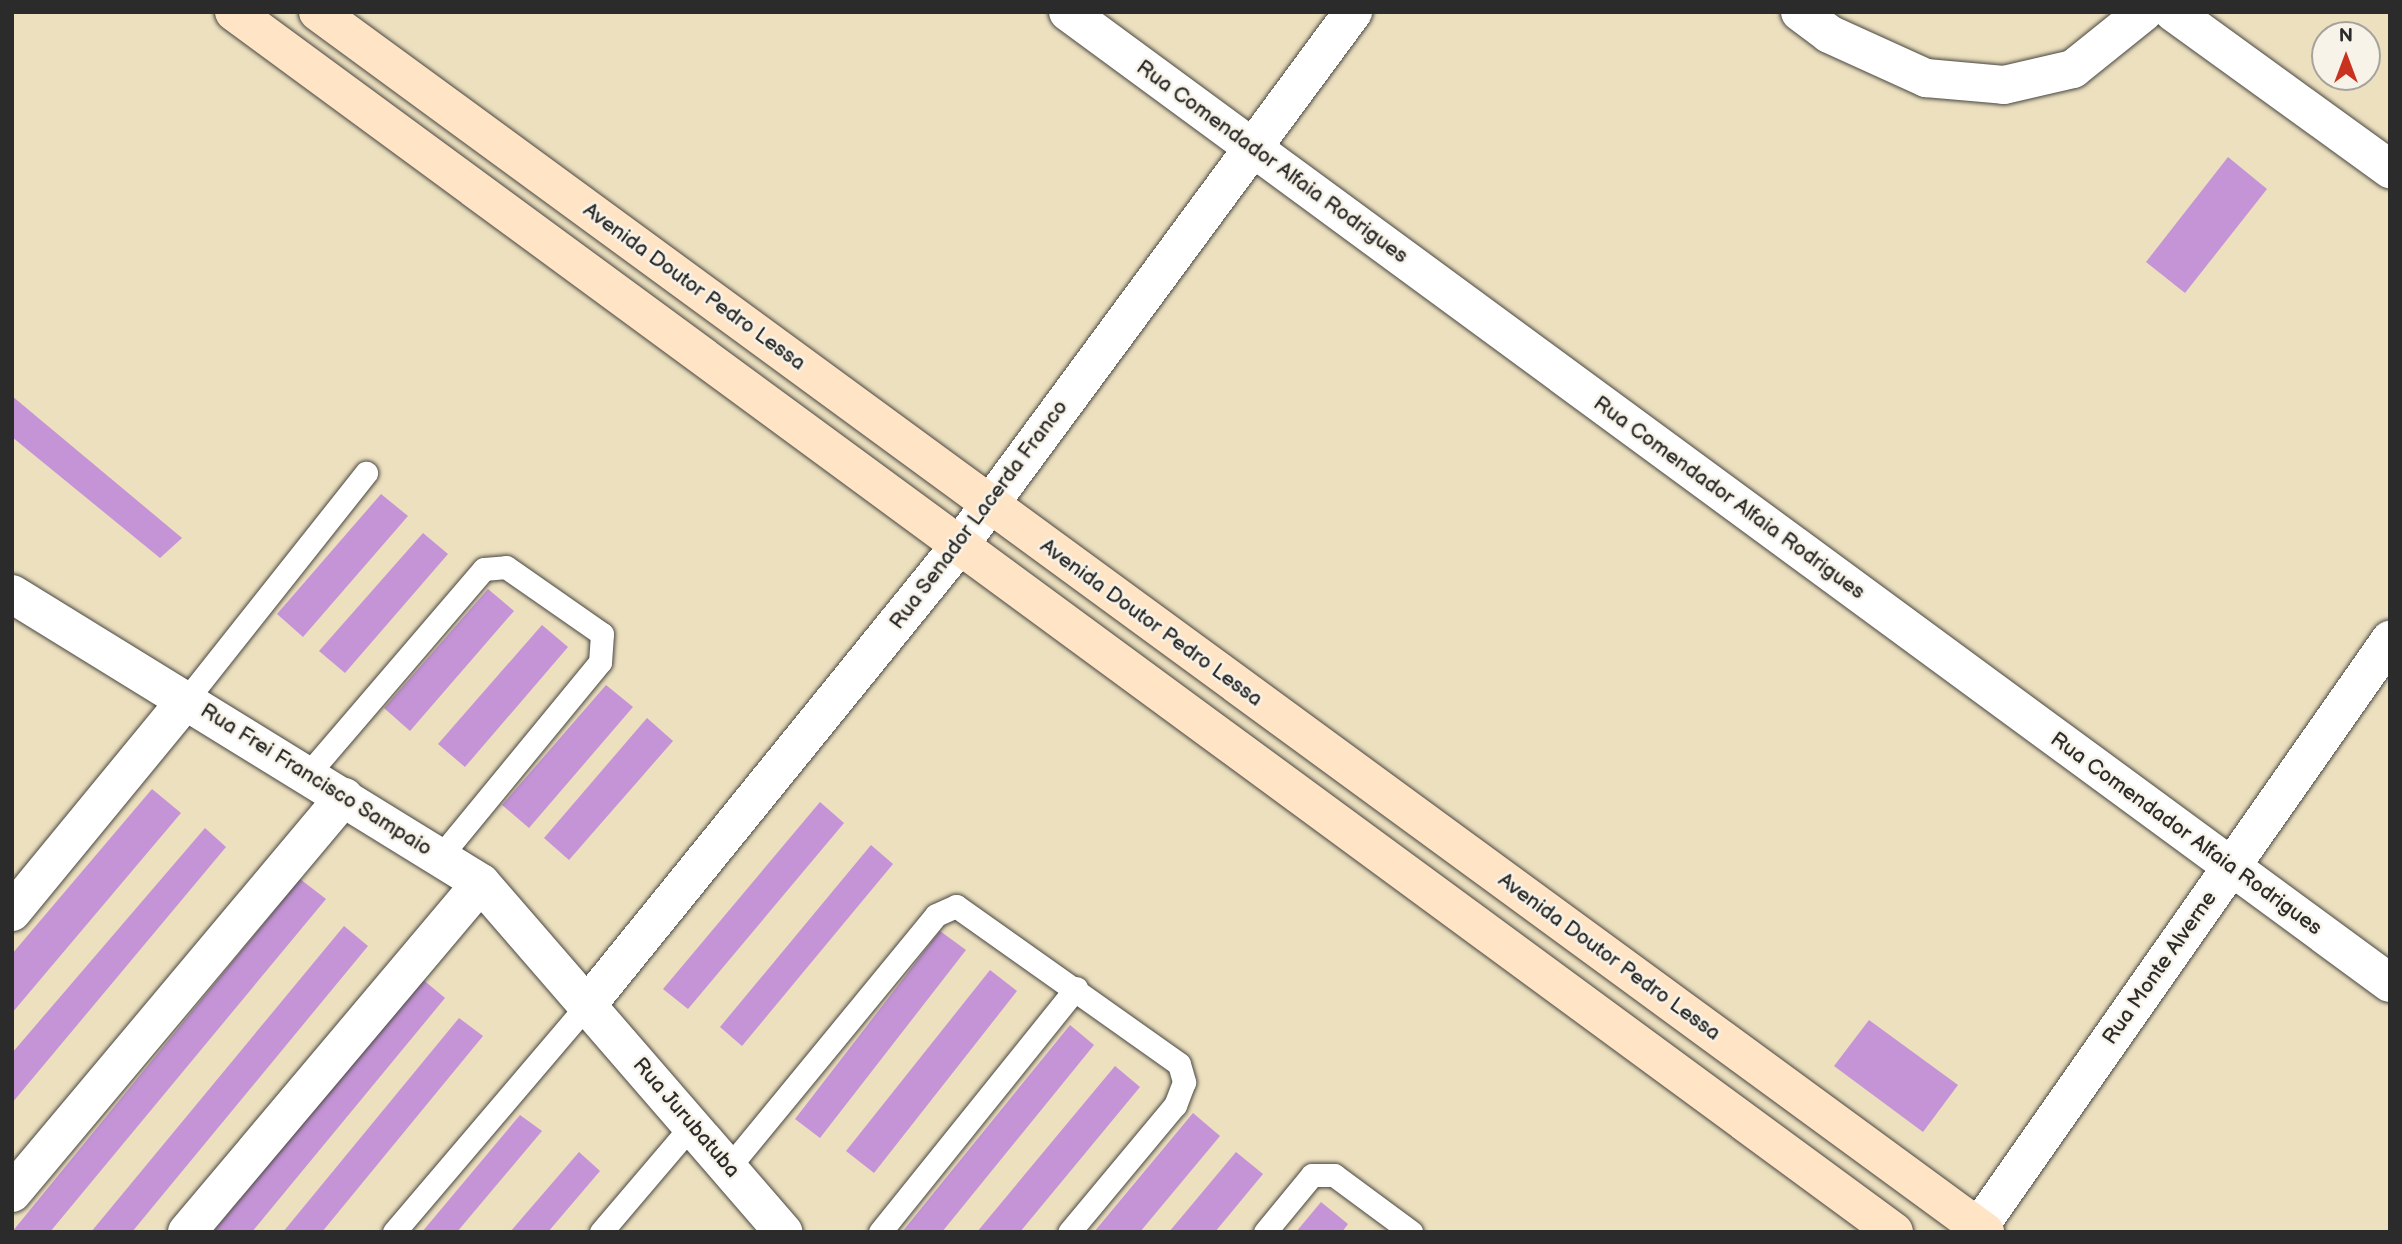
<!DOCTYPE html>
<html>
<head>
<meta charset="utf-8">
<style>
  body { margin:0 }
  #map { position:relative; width:2402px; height:1244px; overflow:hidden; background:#ece0bf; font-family:"Balsamiq Sans",sans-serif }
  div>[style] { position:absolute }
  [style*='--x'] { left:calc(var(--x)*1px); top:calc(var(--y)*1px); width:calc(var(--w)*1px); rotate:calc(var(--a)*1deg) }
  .building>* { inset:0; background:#c494d6 }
  .roads { filter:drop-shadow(0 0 2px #484641) drop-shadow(0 0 2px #484641) }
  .service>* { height:23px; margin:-11.5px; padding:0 11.5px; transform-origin:11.5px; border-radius:11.5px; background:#fff }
  .minor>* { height:38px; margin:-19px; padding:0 19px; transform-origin:19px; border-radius:19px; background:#fff }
  .tertiary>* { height:38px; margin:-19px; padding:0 19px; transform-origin:19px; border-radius:19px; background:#fff }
  .secondary>* { height:38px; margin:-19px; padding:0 19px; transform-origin:19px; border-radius:19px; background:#ffe4c6 }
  span { translate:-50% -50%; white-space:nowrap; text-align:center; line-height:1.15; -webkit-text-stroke:5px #f7f3e8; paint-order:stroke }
  .street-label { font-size:21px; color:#2b2b2b }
  .frame { position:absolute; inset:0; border:14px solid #2b2b2b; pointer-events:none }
  .north { position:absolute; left:2311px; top:21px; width:70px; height:70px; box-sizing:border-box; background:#f7f3e8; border:2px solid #a5a39c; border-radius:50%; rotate:0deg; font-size:19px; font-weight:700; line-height:28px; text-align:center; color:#2b2b2b }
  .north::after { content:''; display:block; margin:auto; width:24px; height:32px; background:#c8321e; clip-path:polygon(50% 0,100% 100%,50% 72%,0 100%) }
</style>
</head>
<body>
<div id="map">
  <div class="building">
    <i style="clip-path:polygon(2228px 157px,2267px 189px,2185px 293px,2146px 262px)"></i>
    <i style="clip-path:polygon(12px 396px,182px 538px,160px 558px,12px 437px)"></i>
    <i style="clip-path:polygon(381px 494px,408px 516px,303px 637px,277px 614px)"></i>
    <i style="clip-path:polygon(423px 533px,448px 554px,345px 673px,319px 651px)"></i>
    <i style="clip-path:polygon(488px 589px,514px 611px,410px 731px,384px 708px)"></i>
    <i style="clip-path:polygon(542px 625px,568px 647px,465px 767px,438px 744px)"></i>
    <i style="clip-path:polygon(606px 685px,633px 707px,529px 828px,502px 805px)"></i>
    <i style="clip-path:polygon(647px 718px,673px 741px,569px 860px,544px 838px)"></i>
    <i style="clip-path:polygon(152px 789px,181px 813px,12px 1013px,12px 954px)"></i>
    <i style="clip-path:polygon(820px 802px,844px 823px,688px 1009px,663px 989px)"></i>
    <i style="clip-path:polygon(205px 828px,226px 847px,12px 1103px,12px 1053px)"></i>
    <i style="clip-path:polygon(871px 845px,893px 864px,742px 1046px,720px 1027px)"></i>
    <i style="clip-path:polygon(300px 879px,326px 899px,50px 1232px,12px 1232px)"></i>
    <i style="clip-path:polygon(344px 926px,368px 946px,132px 1232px,91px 1232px)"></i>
    <i style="clip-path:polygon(940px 931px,966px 950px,820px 1138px,795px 1119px)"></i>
    <i style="clip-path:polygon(990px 970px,1017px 991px,874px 1173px,846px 1151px)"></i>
    <i style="clip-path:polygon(421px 978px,445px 998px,252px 1232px,213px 1232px)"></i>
    <i style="clip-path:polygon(459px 1018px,483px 1036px,322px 1232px,283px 1232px)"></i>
    <i style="clip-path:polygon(1869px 1020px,1958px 1085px,1923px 1132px,1834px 1066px)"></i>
    <i style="clip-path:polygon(1070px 1025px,1094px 1045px,942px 1232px,902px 1232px)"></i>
    <i style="clip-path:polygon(1115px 1066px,1140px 1087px,1020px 1232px,977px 1232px)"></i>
    <i style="clip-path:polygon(1193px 1113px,1220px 1136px,1140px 1232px,1094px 1232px)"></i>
    <i style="clip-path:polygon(520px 1115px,542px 1131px,457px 1232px,422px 1232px)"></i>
    <i style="clip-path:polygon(579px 1152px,600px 1171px,548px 1232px,510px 1232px)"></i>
    <i style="clip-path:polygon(1236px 1152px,1263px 1174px,1215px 1232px,1169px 1232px)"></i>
    <i style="clip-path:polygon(1321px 1202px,1348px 1224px,1342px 1232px,1296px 1232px)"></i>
  </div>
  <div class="roads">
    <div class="service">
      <i style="--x:186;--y:700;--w:290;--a:-51.6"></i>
      <i style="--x:308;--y:774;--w:270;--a:-49.4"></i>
      <i style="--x:484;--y:569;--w:22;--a:-5"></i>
      <i style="--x:506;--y:567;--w:117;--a:34.9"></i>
      <i style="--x:602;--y:634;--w:28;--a:94"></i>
      <i style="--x:600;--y:662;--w:252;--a:129.4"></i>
      <i style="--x:729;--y:1167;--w:326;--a:-50.6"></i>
      <i style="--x:936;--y:915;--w:22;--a:-24"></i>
      <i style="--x:956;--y:906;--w:273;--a:35.3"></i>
      <i style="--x:1179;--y:1064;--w:19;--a:74"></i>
      <i style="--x:1184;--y:1082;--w:25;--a:111"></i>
      <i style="--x:1175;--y:1105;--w:165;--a:129.8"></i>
      <i style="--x:394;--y:1232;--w:299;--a:-49.6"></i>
      <i style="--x:601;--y:1232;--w:140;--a:-49.6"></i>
      <i style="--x:880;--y:1232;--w:313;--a:-51.2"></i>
      <i style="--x:1265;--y:1232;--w:74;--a:-50.5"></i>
      <i style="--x:1312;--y:1175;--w:22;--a:0"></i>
      <i style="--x:1334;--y:1175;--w:96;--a:36.5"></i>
    </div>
    <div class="minor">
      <i style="--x:1068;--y:12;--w:1640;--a:36.3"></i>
      <i style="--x:1800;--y:12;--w:36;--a:37"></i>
      <i style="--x:1829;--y:34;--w:107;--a:24.4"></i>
      <i style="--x:1926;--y:78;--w:78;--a:5.1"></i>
      <i style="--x:2004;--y:85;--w:71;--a:-13.1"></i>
      <i style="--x:2073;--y:69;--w:91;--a:-38.8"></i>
      <i style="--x:2173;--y:12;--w:268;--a:35.9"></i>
      <i style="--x:12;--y:912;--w:274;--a:-50.6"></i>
      <i style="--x:588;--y:1004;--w:589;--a:-50.99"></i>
      <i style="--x:959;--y:546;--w:664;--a:-53.58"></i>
      <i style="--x:12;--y:1193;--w:517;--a:-50.02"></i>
      <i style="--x:1979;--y:1227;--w:717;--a:-55"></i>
      <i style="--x:187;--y:1232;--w:456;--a:-49.9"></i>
    </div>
    <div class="tertiary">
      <i style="--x:12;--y:594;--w:551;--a:31.64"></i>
      <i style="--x:481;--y:883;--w:462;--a:49.1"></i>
    </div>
    <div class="secondary">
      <i style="--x:234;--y:12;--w:2060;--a:36.31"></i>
      <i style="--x:318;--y:12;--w:2066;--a:36.2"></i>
    </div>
  </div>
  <div class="street-label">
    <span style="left:1272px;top:162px;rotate:36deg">Rua Comendador Alfaia Rodrigues</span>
    <span style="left:694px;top:287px;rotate:36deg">Avenida Doutor Pedro Lessa</span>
    <span style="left:1729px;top:498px;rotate:36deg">Rua Comendador Alfaia Rodrigues</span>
    <span style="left:979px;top:515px;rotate:-53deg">Rua Senador Lacerda Franco</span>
    <span style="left:1151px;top:623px;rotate:36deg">Avenida Doutor Pedro Lessa</span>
    <span style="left:316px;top:780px;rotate:32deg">Rua Frei Francisco Sampaio</span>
    <span style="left:2186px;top:834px;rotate:36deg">Rua Comendador Alfaia Rodrigues</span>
    <span style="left:1609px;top:957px;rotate:36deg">Avenida Doutor Pedro Lessa</span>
    <span style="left:2160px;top:968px;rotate:-55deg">Rua Monte Alverne</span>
    <span style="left:686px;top:1118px;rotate:49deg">Rua Jurubatuba</span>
  </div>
  <div class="frame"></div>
  <div class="north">N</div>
</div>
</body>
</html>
